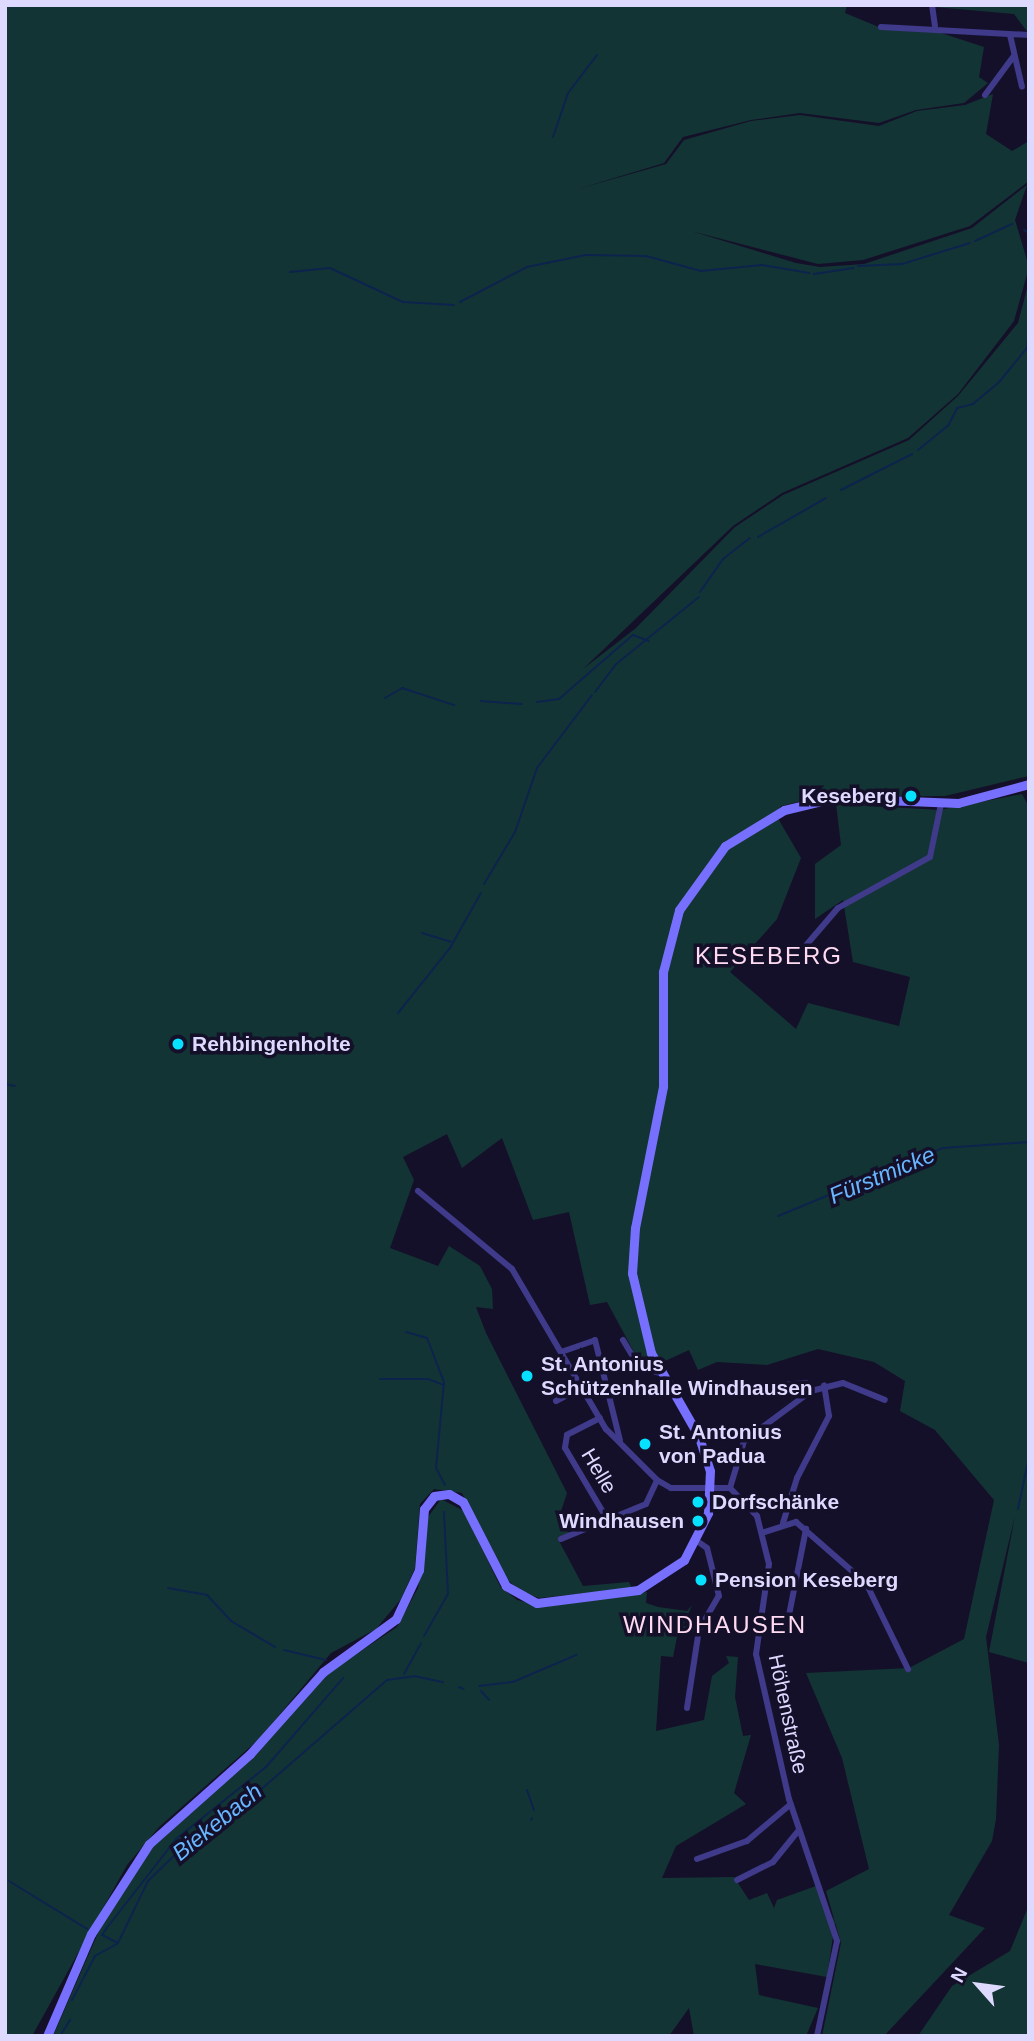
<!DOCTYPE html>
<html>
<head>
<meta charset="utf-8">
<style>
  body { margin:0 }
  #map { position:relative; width:1034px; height:2041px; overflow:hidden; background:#15102a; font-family:Helvetica,sans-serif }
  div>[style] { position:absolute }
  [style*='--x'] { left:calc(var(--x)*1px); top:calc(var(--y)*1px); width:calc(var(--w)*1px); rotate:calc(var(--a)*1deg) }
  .green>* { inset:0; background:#133434 }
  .stream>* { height:2px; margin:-1px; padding:0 1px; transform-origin:1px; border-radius:1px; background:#0c234d }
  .minor>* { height:6px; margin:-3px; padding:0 3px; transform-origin:3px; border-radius:3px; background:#3f3a8a }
  .secondary>* { height:9px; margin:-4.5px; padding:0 4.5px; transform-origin:4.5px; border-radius:4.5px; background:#7770ff }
  .dots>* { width:19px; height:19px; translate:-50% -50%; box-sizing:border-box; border:4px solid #15102a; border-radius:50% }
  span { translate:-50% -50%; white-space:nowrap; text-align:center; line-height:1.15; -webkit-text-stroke:7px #15102a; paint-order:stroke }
  .poi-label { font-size:21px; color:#ded9ff; font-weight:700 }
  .right { translate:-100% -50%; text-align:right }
  .left { translate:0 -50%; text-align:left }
  .street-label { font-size:21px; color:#ded9ff }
  .water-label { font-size:23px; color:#67b6ff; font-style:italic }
  .quarter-label { font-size:24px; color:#ffdbf1; letter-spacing:2px }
  .frame { position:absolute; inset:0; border:7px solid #ded9ff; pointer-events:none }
  .north { position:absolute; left:943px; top:1950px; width:70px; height:70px; -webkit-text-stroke:5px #15102a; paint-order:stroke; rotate:298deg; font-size:19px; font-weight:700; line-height:28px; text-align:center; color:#ded9ff }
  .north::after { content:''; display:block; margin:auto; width:24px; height:32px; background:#ded9ff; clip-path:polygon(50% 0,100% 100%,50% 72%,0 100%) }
</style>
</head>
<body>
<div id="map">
  <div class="green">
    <i style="clip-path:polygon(5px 5px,847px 5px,845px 13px,881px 28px,935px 31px,984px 47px,979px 77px,988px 83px,964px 103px,916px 110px,879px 123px,800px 113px,751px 120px,683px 137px,664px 163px,578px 189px,666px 164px,684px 140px,751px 121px,800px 115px,879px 126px,917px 111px,965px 105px,993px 94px,986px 134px,1012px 151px,1029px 141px,1029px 181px,970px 226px,863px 260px,818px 264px,691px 231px,796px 263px,820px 267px,864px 264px,972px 228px,1027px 185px,1015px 220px,1029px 267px,1014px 321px,958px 394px,908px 438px,782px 493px,733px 526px,583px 669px,636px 628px,735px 527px,783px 495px,909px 440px,958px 396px,1018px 323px,1029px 281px,1029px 776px,945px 796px,818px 797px,781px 806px,776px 815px,801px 858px,777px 919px,730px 972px,796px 1029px,808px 1003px,899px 1026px,910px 977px,853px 962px,843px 900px,815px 919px,815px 864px,841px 845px,836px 804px,939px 810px,1022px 794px,1029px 807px,1029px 1663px,989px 1652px,1015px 1516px,986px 1637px,999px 1745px,996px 1819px,992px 1841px,949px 1915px,985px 1928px,884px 2036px,822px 2036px,841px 1943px,826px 1891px,869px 1869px,842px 1758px,806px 1673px,909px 1668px,964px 1639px,994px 1500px,935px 1430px,900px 1411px,905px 1381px,874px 1362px,818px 1349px,767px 1365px,717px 1362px,698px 1370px,689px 1350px,654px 1366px,641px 1365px,607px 1302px,590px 1305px,569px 1212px,533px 1220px,502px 1138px,462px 1168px,447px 1134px,403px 1157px,414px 1180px,390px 1248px,438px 1266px,449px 1246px,480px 1266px,492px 1289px,493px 1309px,476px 1307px,486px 1333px,567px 1493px,561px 1511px,569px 1533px,558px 1539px,583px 1586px,629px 1582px,632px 1588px,539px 1598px,518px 1590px,504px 1576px,462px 1493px,434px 1489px,420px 1504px,415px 1568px,401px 1599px,376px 1629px,331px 1653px,259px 1739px,159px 1827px,127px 1865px,32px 2036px,5px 2036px)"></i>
    <i style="clip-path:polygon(1029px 5px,1029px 34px,1014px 14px,935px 7px)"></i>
    <i style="clip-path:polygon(441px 1499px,464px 1511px,500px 1586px,517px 1600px,544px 1607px,647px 1592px,646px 1603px,658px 1607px,687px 1611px,692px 1605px,683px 1626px,700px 1627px,697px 1632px,678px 1632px,673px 1657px,661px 1656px,656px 1731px,704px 1720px,712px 1676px,729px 1663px,726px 1656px,738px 1657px,735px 1697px,743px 1736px,751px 1735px,734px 1793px,746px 1804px,676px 1846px,662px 1878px,734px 1877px,749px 1900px,767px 1893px,774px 1908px,777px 1900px,816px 1886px,835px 1922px,827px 1977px,755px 1964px,759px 1995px,818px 2008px,806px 2036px,694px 2036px,689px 2008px,669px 2036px,53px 2036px,102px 1924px,135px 1867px,168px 1828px,242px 1768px,328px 1673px,397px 1627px,418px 1588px,428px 1517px)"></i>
    <i style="clip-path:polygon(1029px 1905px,1029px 2036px,918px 2036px,952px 1986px,1010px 1951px)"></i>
  </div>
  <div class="stream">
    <i style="--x:553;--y:137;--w:46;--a:-71.2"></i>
    <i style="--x:568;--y:93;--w:48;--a:-52.7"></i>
    <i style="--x:1024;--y:230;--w:6;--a:31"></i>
    <i style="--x:975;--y:241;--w:41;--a:-24.7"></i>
    <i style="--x:858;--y:266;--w:44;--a:-2.6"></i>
    <i style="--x:902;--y:264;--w:71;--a:-17.2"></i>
    <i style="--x:290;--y:272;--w:40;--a:-5.7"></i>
    <i style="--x:330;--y:268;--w:81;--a:25"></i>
    <i style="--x:403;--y:302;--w:51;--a:3.4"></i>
    <i style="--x:814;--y:274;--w:40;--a:-8.5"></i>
    <i style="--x:460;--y:302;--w:76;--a:-27.6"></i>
    <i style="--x:527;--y:267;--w:60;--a:-11.5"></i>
    <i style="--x:586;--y:255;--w:60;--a:1"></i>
    <i style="--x:646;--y:256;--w:57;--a:15.3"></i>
    <i style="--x:701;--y:271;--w:61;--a:-5.6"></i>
    <i style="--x:762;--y:265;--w:48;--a:9.7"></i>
    <i style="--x:918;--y:450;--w:38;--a:-39"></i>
    <i style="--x:948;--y:426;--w:20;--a:-63"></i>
    <i style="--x:957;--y:408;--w:16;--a:-14"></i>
    <i style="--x:973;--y:404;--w:35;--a:-40"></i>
    <i style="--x:1000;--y:381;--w:43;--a:-50.7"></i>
    <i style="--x:1027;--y:348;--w:16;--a:-83"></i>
    <i style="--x:841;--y:490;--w:80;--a:-26.9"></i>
    <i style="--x:758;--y:537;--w:78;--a:-29.8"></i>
    <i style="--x:700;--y:592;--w:40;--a:-55.1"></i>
    <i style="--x:723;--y:559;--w:34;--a:-38"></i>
    <i style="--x:595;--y:692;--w:34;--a:-53"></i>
    <i style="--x:615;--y:665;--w:108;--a:-39"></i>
    <i style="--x:385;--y:698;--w:20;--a:-30"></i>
    <i style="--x:402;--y:688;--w:55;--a:18.1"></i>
    <i style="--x:481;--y:701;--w:41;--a:4.2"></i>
    <i style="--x:537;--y:702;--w:22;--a:-8"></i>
    <i style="--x:559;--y:699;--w:98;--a:-40.9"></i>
    <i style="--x:633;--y:635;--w:17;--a:21"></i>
    <i style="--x:484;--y:884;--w:61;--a:-59.2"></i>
    <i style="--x:515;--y:832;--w:68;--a:-71"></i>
    <i style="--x:537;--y:768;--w:91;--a:-53"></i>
    <i style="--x:422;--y:933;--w:30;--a:17"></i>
    <i style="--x:398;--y:1013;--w:83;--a:-51.3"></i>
    <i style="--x:450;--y:948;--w:63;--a:-60.6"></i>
    <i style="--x:5;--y:1084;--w:10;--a:11"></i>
    <i style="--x:778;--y:1216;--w:178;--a:-22.4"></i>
    <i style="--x:943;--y:1148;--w:86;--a:-4"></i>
    <i style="--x:1028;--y:1221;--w:4;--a:-76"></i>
    <i style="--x:406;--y:1332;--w:22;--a:16"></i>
    <i style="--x:427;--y:1338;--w:47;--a:68.9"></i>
    <i style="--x:444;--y:1382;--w:86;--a:95.3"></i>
    <i style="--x:436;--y:1468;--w:19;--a:62"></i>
    <i style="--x:380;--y:1379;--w:48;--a:0"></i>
    <i style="--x:428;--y:1379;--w:17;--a:21"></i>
    <i style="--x:1018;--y:1509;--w:53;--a:-78.1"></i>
    <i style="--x:168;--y:1588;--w:40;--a:10"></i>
    <i style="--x:207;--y:1595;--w:35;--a:47"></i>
    <i style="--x:231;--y:1621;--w:51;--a:30.6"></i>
    <i style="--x:424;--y:1636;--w:48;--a:-60.3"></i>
    <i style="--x:448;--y:1594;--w:82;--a:-92.8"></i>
    <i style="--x:284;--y:1650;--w:43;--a:13.4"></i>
    <i style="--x:404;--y:1674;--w:35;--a:-61"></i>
    <i style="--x:479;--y:1686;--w:34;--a:-7"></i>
    <i style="--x:513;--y:1682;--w:69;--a:-23.2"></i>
    <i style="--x:459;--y:1687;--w:5;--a:22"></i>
    <i style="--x:481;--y:1691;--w:12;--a:48"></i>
    <i style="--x:527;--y:1790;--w:21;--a:71"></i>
    <i style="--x:531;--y:1820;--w:2;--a:-63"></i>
    <i style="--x:9;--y:1881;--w:92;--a:31.6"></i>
    <i style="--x:118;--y:1943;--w:18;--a:-153"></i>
    <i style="--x:102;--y:1935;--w:7;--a:-56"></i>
    <i style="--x:106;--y:1929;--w:114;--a:-52.1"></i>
    <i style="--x:176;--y:1839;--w:115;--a:-38.7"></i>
    <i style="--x:266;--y:1767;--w:118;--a:-49.1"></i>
    <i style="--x:72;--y:2000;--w:50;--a:-62.4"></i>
    <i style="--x:95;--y:1956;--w:26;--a:-29"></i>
    <i style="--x:118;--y:1943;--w:69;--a:-64.2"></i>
    <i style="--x:148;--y:1881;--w:47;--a:-44.1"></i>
    <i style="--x:182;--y:1848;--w:64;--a:-34.2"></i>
    <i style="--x:235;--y:1812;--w:201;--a:-41"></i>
    <i style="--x:387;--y:1680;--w:27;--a:-8"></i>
    <i style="--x:414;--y:1676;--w:30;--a:12"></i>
    <i style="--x:60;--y:2036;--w:19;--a:-58"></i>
  </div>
  <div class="minor">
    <i style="--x:932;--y:5;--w:21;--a:82"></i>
    <i style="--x:881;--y:27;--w:148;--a:3.1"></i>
    <i style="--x:1010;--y:35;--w:53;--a:77"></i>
    <i style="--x:985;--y:95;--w:47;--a:-53.6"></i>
    <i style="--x:802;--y:950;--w:55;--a:-49.4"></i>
    <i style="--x:838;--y:908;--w:105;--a:-29"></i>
    <i style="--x:930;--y:857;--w:54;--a:-78.3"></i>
    <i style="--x:418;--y:1191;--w:122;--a:39.7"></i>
    <i style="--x:512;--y:1269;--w:186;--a:59.6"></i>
    <i style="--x:606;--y:1429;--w:72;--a:45"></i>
    <i style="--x:657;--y:1480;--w:16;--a:30"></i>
    <i style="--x:671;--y:1488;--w:59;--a:0"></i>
    <i style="--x:730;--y:1488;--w:39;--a:46"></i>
    <i style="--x:757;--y:1516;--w:49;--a:76"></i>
    <i style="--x:769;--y:1564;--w:91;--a:98.2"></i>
    <i style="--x:756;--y:1654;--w:149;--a:77.2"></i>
    <i style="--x:789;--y:1799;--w:150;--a:71.3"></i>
    <i style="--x:837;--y:1941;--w:97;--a:101.9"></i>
    <i style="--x:623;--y:1340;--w:33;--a:59"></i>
    <i style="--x:640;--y:1368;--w:21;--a:14"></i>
    <i style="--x:561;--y:1352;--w:36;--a:-19"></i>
    <i style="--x:595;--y:1340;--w:103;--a:76"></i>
    <i style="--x:730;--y:1390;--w:76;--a:-5.3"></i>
    <i style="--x:806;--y:1383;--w:9;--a:58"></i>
    <i style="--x:556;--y:1401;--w:30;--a:-28"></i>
    <i style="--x:600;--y:1418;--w:37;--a:153"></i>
    <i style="--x:567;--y:1435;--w:13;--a:99"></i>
    <i style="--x:565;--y:1448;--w:82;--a:59.4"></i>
    <i style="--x:730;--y:1488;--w:49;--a:-73.4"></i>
    <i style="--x:744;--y:1441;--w:84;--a:-36.7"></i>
    <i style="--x:811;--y:1391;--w:33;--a:-14"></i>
    <i style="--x:843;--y:1383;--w:45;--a:22"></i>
    <i style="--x:783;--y:1523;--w:47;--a:-72.7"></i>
    <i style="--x:797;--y:1478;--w:70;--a:-62.7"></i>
    <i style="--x:829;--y:1416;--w:31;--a:-99"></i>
    <i style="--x:762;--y:1533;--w:36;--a:-18"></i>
    <i style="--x:796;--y:1522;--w:93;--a:41.1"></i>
    <i style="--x:866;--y:1583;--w:96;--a:64"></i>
    <i style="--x:561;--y:1539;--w:92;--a:-22.4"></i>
    <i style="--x:646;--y:1504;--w:26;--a:-65"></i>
    <i style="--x:789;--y:1615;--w:88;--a:-78.8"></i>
    <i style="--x:687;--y:1708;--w:79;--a:-81.3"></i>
    <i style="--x:699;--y:1630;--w:39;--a:-60"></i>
    <i style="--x:719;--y:1596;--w:49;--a:-104"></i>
    <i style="--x:707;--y:1548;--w:12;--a:-145"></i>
    <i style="--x:697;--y:1859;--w:53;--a:-19.8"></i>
    <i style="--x:747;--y:1841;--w:57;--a:-40.1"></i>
    <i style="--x:737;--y:1880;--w:40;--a:-26.6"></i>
    <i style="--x:773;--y:1862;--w:41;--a:-50.9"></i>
  </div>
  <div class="secondary">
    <i style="--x:47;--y:2036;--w:111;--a:-66.7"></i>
    <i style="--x:91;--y:1934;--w:107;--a:-57.2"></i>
    <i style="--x:149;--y:1844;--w:135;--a:-41.7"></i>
    <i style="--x:250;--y:1754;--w:110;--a:-48.3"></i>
    <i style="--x:323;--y:1672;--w:90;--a:-36"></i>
    <i style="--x:396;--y:1619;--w:54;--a:-64.9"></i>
    <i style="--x:419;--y:1570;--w:61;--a:-85.3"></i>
    <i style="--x:424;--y:1509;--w:16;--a:-52"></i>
    <i style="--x:434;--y:1496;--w:15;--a:-8"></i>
    <i style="--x:449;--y:1494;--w:16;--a:30"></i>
    <i style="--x:463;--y:1502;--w:94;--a:62.9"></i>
    <i style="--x:506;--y:1586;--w:35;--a:29"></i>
    <i style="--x:537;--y:1603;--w:102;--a:-7.3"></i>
    <i style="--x:638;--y:1590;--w:55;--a:-33.1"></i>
    <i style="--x:684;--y:1560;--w:53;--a:-62.9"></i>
    <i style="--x:708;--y:1513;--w:42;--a:-87.3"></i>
    <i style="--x:710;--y:1471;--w:38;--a:-108"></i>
    <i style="--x:698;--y:1435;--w:95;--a:-119.8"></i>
    <i style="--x:651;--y:1353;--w:82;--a:-103.4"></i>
    <i style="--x:632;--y:1273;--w:45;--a:-86.2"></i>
    <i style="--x:635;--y:1228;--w:145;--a:-78.8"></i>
    <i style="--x:663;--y:1086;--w:114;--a:-90"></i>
    <i style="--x:663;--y:972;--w:64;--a:-75.5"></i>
    <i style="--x:679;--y:910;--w:79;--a:-54.3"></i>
    <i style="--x:725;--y:846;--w:69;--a:-31.4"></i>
    <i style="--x:784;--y:810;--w:51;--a:-13.5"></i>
    <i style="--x:834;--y:798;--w:124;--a:2.3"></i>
    <i style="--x:958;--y:803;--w:73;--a:-15"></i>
  </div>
  <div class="dots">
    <i style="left:911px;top:796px;background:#05e1ff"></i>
    <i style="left:178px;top:1044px;background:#05e1ff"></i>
    <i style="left:527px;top:1376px;background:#05e1ff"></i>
    <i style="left:645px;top:1444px;background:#05e1ff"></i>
    <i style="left:698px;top:1502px;background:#05e1ff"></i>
    <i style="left:698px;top:1521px;background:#05e1ff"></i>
    <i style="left:701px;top:1580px;background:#05e1ff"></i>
  </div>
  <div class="poi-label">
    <span class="right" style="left:897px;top:796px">Keseberg</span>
    <span class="left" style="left:192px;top:1044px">Rehbingenholte</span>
    <span class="left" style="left:541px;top:1376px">St. Antonius<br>Schützenhalle Windhausen</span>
    <span class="left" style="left:659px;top:1444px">St. Antonius<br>von Padua</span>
    <span class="left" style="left:712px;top:1502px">Dorfschänke</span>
    <span class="right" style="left:684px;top:1521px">Windhausen</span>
    <span class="left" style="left:715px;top:1580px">Pension Keseberg</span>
  </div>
  <div class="street-label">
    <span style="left:599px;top:1471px;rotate:59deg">Helle</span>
    <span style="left:788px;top:1714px;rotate:78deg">Höhenstraße</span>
  </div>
  <div class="water-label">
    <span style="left:882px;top:1175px;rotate:-23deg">Fürstmicke</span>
    <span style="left:217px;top:1822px;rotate:-39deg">Biekebach</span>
  </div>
  <div class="quarter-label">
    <span style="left:769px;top:956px">KESEBERG</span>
    <span style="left:715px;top:1625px">WINDHAUSEN</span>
  </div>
  <div class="frame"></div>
  <div class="north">N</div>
</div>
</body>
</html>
